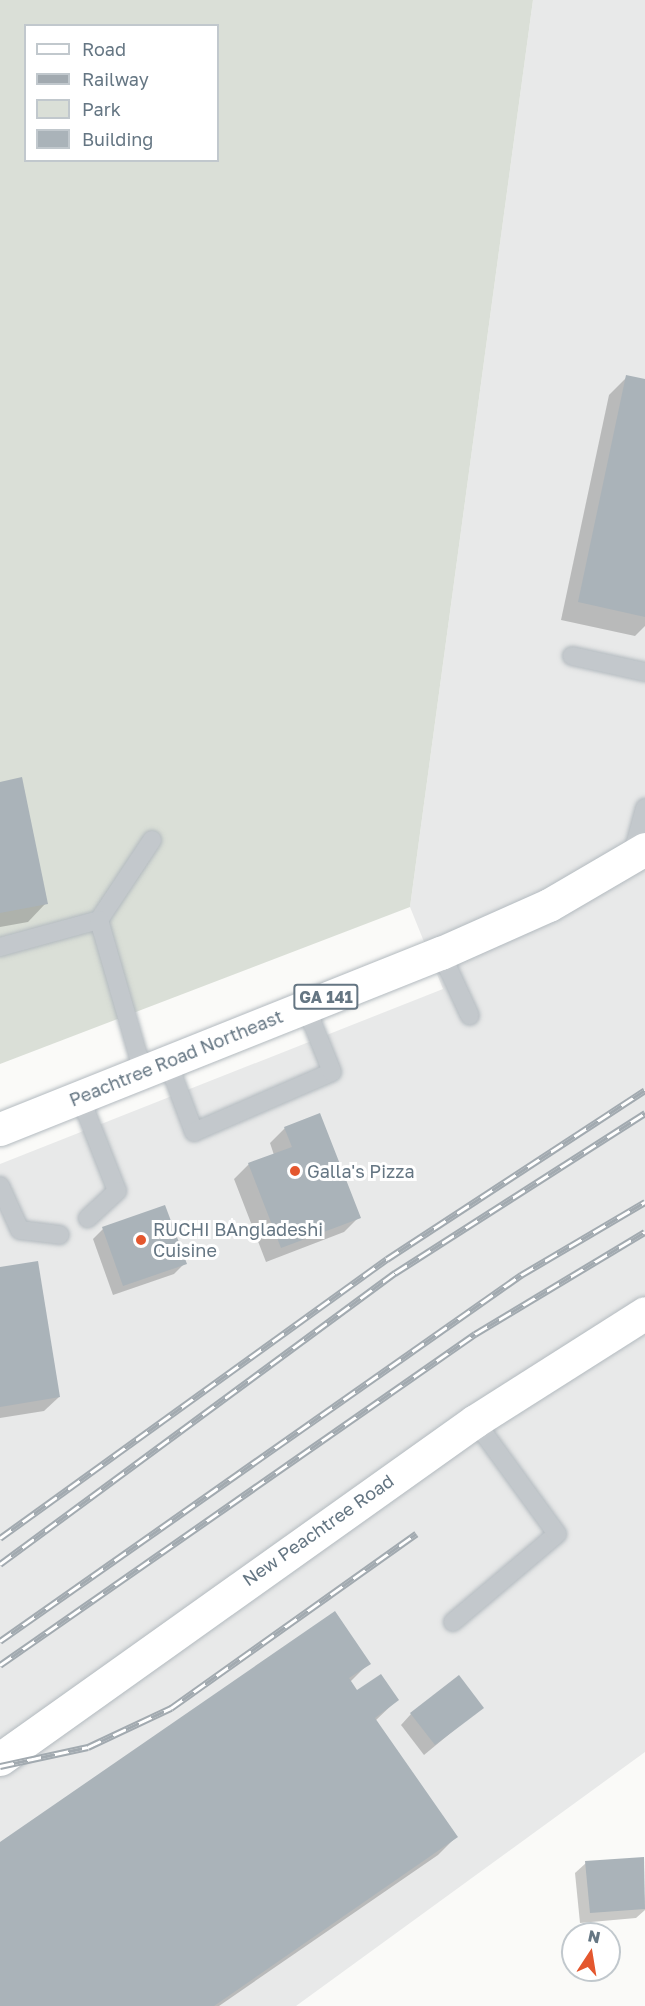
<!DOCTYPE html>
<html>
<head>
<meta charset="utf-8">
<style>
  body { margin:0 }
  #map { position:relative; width:645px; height:2006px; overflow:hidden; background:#fafaf8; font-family:"Golos Text",sans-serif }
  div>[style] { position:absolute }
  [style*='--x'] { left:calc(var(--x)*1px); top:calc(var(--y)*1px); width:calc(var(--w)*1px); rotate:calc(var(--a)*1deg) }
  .built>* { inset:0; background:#e8e9e9 }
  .green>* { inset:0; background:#dadfd7 }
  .shadow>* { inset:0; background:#0003 }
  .building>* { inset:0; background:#aab3b9 }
  .roads { filter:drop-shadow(0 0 2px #b3babf) drop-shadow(0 0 2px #b3babf) }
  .lane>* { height:18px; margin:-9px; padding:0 9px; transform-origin:9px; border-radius:9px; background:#c3c8cc }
  .secondary>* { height:33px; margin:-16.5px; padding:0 16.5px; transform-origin:16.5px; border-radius:16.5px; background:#fff }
  .highway>* { height:33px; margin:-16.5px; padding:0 16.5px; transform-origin:16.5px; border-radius:16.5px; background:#fff }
  .rail>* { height:7px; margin-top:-3.5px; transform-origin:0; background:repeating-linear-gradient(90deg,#fff 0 14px,#a2aab0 0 28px); box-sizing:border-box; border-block:2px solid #a2aab0 }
  .dots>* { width:16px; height:16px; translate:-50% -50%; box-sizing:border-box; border:3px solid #fff; border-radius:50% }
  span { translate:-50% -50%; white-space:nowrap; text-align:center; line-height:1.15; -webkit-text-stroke:6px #fff; paint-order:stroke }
  .shield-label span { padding:2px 4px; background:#fff; border:2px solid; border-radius:4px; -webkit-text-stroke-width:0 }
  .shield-label { font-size:16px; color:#657683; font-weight:700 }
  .street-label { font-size:18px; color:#657683 }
  .poi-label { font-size:18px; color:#657683 }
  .left { translate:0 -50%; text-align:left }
  .legend { position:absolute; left:24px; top:24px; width:195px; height:138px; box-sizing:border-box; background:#fff; border:2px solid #c1c8cd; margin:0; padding:8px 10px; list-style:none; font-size:18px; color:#657683 }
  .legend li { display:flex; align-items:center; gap:12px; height:30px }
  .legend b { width:30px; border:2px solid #c1c8cd }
  .north { position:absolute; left:561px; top:1922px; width:60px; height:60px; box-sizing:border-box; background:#fff; border:2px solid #c1c8cd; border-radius:50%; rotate:12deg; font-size:16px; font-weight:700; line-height:24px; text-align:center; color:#657683 }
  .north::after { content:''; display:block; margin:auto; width:21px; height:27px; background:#e4572e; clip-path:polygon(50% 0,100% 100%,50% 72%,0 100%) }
</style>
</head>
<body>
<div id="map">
  <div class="built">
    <i style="clip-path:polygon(533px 0,645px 0,645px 1752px,296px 2006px,0 2006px,0 1164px,443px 989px,410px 907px)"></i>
  </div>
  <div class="green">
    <i style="clip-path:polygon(evenodd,0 0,533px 0,410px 907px,0 1064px,0 0,26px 26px,218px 26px,218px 160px,26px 160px,26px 26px)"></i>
  </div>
  <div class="shadow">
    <i style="clip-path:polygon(627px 377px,645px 381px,645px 626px,635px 636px,561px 620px,609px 395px)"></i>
    <i style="clip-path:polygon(0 783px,46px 903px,28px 922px,0 927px)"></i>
    <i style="clip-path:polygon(285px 1128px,359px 1217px,344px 1232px,266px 1262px,234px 1179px,249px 1164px,274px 1155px,270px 1143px)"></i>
    <i style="clip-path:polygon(103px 1229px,185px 1263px,174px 1274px,113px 1295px,93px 1239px)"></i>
    <i style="clip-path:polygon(0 1269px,59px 1397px,44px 1411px,0 1418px)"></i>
    <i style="clip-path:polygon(369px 1663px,350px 1682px,357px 1692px,397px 1700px,375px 1721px,456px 1837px,438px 1855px,219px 2006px,0 2006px,0 1844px)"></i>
    <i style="clip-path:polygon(482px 1707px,424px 1755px,401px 1725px,411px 1714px)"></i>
    <i style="clip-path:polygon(642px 1858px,645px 1910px,636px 1918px,580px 1923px,575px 1873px,586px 1863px)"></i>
  </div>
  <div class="building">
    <i style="clip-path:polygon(626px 375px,645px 379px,645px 617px,578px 602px)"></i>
    <i style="clip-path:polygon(22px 777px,48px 904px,0 913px,0 782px)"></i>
    <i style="clip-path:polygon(320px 1113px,361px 1218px,281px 1248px,248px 1163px,292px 1147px,284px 1127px)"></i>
    <i style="clip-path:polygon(165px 1205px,187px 1264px,123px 1286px,102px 1227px)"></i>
    <i style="clip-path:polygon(38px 1261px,60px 1397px,0 1407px,0 1267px)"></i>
    <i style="clip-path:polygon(335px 1611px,371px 1664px,349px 1678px,357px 1690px,381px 1674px,399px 1700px,375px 1718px,458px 1837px,214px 2006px,0 2006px,0 1842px)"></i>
    <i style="clip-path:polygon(459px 1675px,484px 1708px,435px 1745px,410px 1713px)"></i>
    <i style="clip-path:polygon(644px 1857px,645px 1909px,590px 1913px,585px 1861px)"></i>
  </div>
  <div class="roads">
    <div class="lane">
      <i style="--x:572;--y:656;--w:75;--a:12.4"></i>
      <i style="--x:632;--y:856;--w:50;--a:-74.8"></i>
      <i style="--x:99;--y:920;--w:96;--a:-56.5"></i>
      <i style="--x:0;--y:947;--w:103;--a:-15.3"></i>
      <i style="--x:99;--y:920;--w:158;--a:73.9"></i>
      <i style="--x:441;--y:953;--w:69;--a:65.3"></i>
      <i style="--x:167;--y:1060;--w:77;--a:69.4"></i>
      <i style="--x:194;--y:1132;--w:150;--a:-23.5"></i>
      <i style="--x:332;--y:1072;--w:72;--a:-111.9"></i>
      <i style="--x:80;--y:1097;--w:101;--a:68.5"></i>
      <i style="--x:117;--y:1191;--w:40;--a:137"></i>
      <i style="--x:0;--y:1186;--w:48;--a:65.6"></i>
      <i style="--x:20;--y:1230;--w:40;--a:7.1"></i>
      <i style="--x:453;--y:1622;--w:136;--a:-40.2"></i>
      <i style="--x:557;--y:1534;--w:140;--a:-126"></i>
    </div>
    <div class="secondary">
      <i style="--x:0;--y:1759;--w:583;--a:-35.43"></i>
      <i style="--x:475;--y:1421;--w:201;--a:-32.4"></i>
    </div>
    <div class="highway">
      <i style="--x:0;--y:1129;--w:475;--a:-21.8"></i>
      <i style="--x:441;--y:953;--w:118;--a:-24"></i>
      <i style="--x:549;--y:905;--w:111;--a:-30.3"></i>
    </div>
  </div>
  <div class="rail">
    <i style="--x:0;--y:1538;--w:477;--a:-35.8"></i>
    <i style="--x:387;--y:1259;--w:308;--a:-33.2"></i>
    <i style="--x:0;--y:1564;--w:491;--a:-36.4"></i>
    <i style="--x:395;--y:1273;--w:297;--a:-32.6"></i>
    <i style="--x:0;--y:1641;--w:637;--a:-35.09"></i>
    <i style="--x:521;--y:1275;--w:144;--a:-30.5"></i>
    <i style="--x:0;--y:1665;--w:579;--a:-34.87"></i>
    <i style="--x:475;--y:1334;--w:198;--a:-31"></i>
    <i style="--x:0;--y:1766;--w:90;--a:-12.2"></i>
    <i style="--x:88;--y:1747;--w:92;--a:-25.2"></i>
    <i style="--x:171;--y:1708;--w:301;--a:-35.4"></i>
  </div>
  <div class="dots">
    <i style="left:295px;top:1171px;background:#e4572e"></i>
    <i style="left:141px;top:1240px;background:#e4572e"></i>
  </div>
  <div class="shield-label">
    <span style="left:326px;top:997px">GA 141</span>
  </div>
  <div class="street-label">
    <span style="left:176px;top:1058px;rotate:-22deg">Peachtree Road Northeast</span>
    <span style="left:318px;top:1530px;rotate:-35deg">New Peachtree Road</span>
  </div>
  <div class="poi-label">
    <span class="left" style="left:307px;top:1171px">Galla's Pizza</span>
    <span class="left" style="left:153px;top:1240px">RUCHI BAngladeshi<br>Cuisine</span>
  </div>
  <ul class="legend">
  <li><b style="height:8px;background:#fff"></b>Road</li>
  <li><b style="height:8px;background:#a2aab0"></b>Railway</li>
  <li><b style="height:16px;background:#dadfd7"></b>Park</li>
  <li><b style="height:16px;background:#aab3b9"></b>Building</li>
  </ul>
  <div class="north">N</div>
</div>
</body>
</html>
